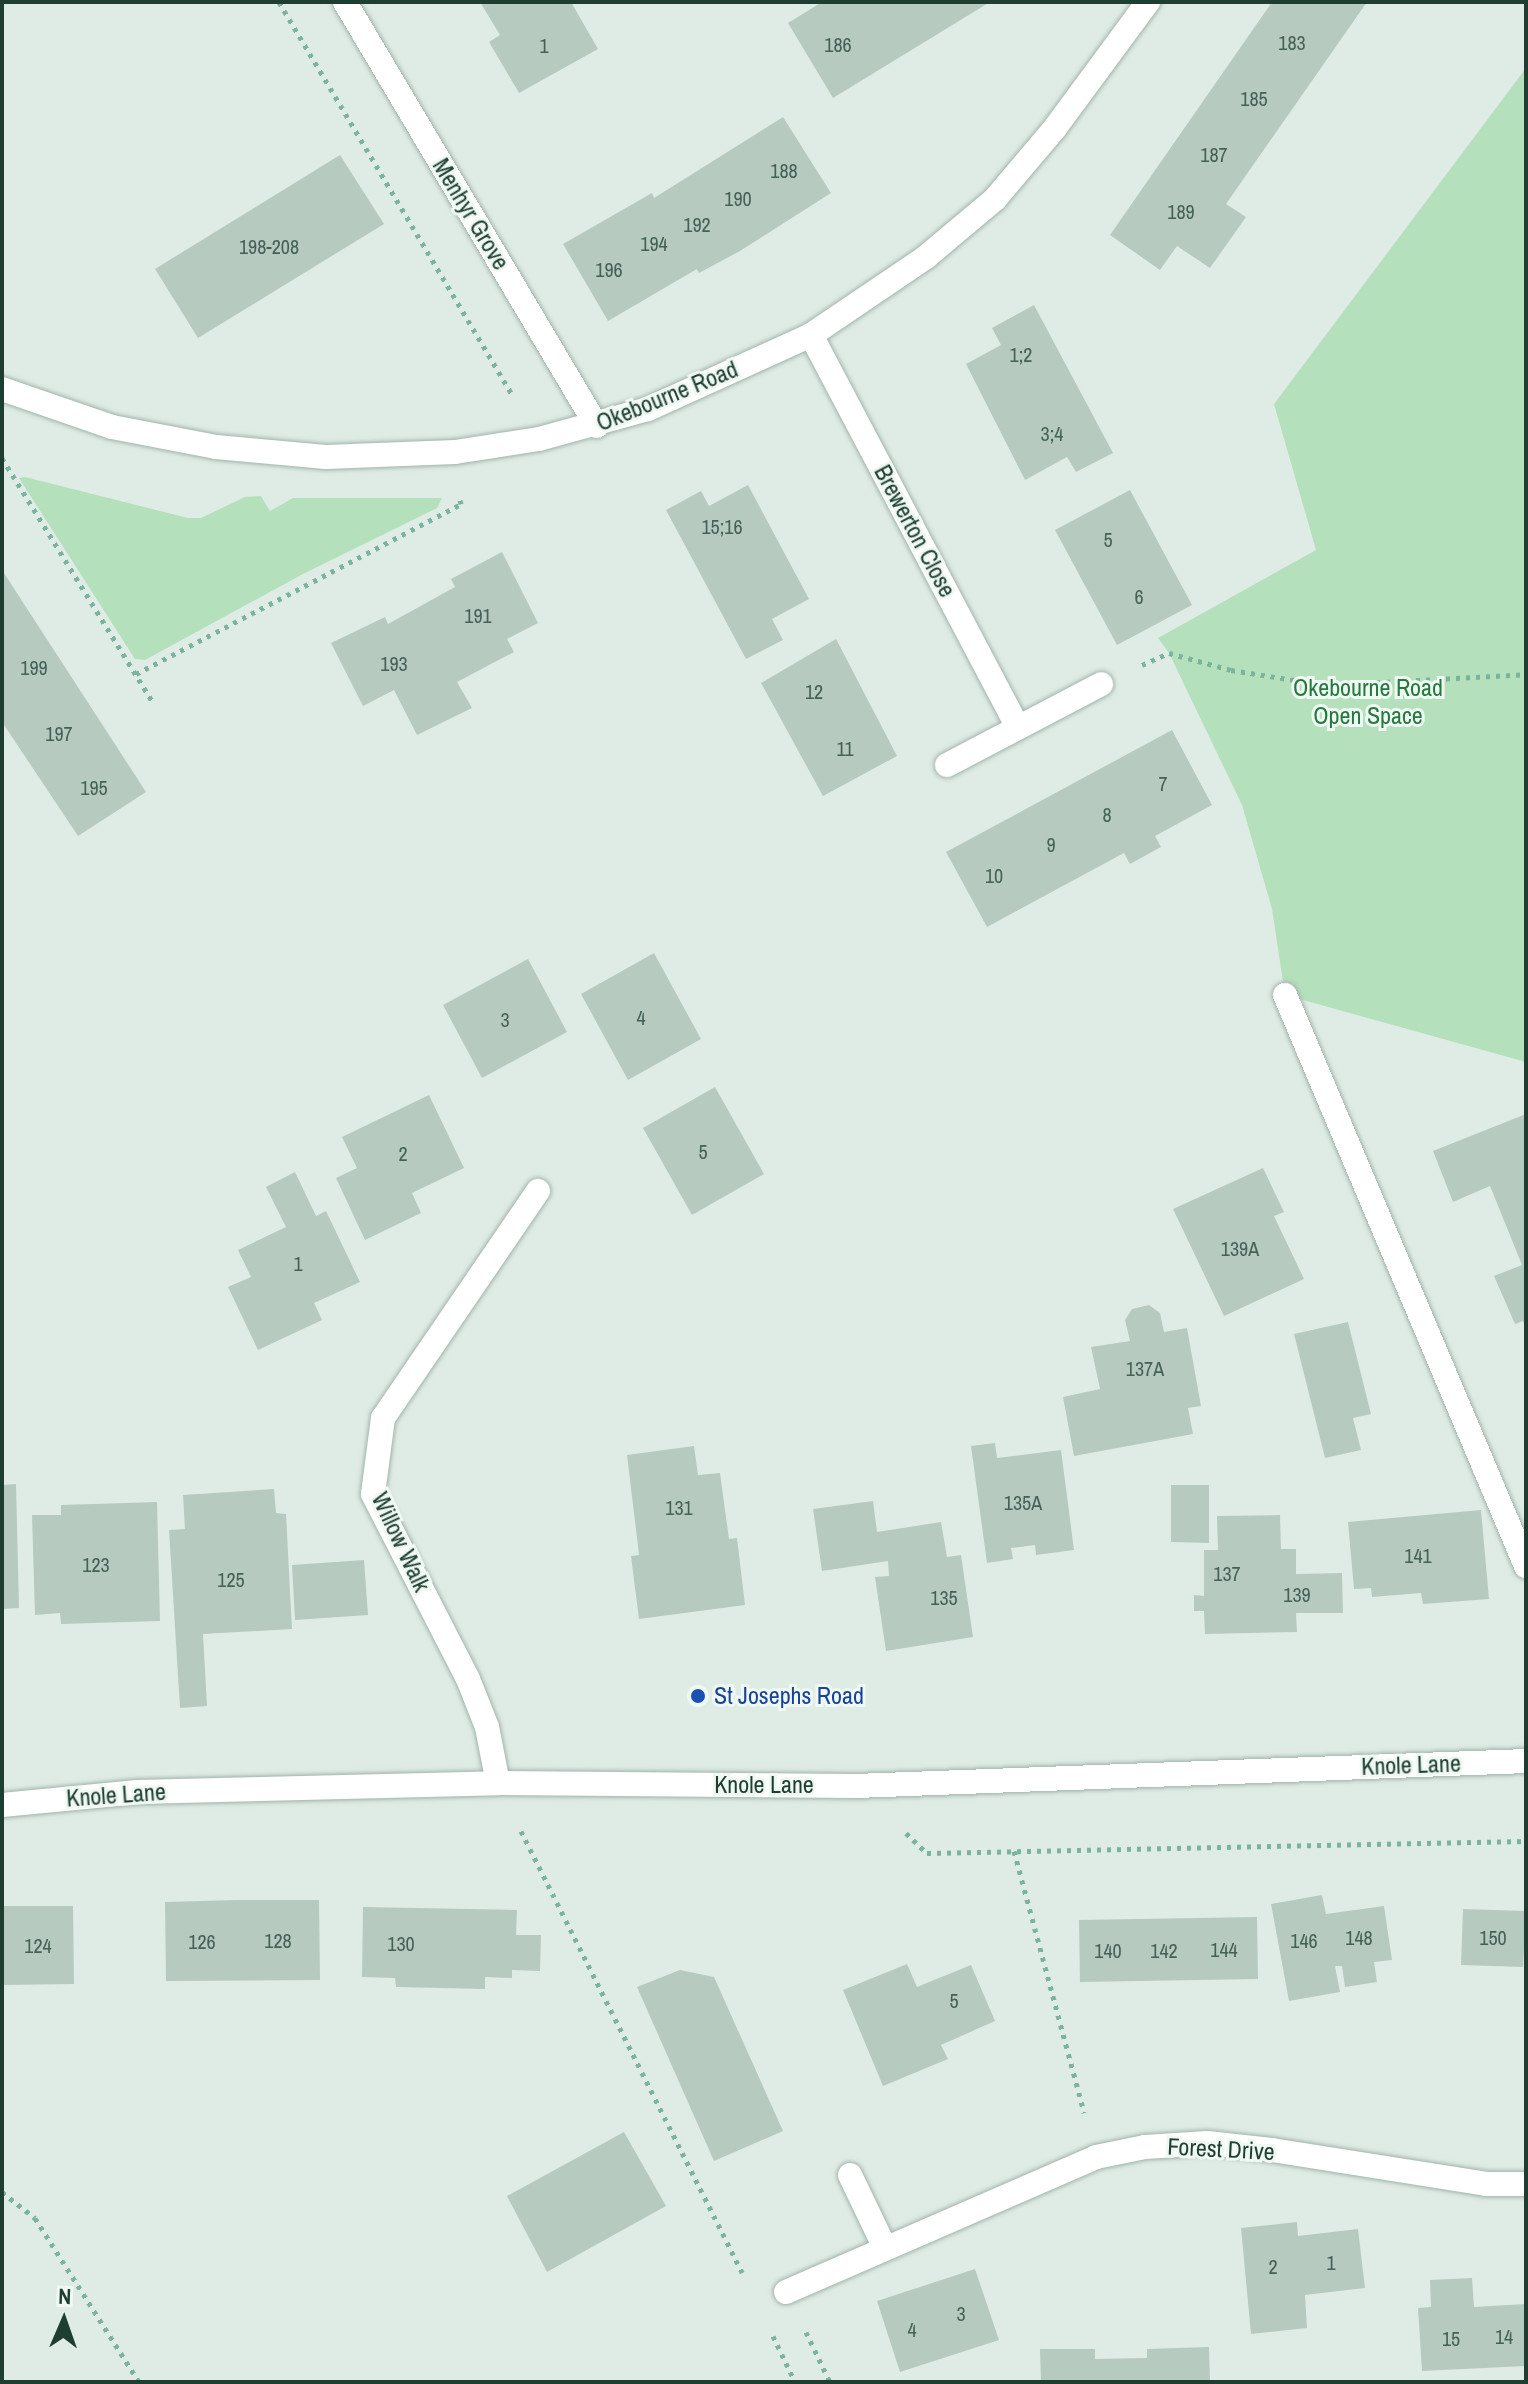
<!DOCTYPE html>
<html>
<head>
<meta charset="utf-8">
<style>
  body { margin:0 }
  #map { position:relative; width:1528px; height:2384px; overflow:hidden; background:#dfece5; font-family:"Archivo Narrow",sans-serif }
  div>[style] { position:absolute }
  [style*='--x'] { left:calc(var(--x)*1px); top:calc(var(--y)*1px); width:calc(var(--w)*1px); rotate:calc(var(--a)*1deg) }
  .green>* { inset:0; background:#b5e0bc }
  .building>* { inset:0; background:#b7cac0 }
  .path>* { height:5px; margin-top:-2.5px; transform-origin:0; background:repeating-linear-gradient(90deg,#7bb49c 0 4px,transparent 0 10px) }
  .roads { filter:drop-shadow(0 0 2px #a1b4ac) drop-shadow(0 0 2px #a1b4ac) }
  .lane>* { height:24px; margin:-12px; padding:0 12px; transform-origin:12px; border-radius:12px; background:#fff }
  .street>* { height:24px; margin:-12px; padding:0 12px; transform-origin:12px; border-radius:12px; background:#fff }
  .secondary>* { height:24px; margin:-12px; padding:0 12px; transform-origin:12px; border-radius:12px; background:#fff }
  .dots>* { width:22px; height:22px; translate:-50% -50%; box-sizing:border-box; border:4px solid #f0f8f3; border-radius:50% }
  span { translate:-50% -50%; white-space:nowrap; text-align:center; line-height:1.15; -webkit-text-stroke:6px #f0f8f3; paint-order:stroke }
  .number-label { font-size:20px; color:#446156 }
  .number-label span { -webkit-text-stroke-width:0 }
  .street-label { font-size:24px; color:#1e3e32 }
  .park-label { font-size:24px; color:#237a3c }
  .transit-label { font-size:24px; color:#164399 }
  .left { translate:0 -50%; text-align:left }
  .frame { position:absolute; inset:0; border:4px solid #1e3e32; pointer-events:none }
  .north { position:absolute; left:24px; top:2280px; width:80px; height:80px; -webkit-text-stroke:6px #f0f8f3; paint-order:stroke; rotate:2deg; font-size:22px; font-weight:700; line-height:32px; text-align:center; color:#1e3e32 }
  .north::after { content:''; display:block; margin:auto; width:28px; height:36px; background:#1e3e32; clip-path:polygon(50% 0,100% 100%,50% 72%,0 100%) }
</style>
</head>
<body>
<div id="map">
  <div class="green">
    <i style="clip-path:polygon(1526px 68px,1526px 1062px,1285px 995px,1272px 909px,1242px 805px,1169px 653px,1158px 638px,1316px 550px,1274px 404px)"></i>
    <i style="clip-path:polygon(25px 477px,188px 518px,201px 518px,245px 497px,261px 496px,270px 511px,293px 498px,442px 498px,437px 508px,303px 574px,145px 660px,135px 659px,19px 478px)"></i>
  </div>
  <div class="building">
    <i style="clip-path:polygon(480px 2px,571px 2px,598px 49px,519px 93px,489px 42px,500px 35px)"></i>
    <i style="clip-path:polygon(822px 2px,990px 2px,833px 98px,788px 23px)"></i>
    <i style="clip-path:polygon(1272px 2px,1367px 2px,1226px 204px,1246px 217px,1210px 268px,1177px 246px,1160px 270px,1110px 235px)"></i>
    <i style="clip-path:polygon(783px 117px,831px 193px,740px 251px,699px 273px,697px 269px,608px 321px,563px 244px,652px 193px,654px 198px)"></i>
    <i style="clip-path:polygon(340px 155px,384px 224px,198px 338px,155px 269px)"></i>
    <i style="clip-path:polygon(1034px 305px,1113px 453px,1076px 472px,1067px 457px,1025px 480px,966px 364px,1001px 345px,992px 328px)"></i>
    <i style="clip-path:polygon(748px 485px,809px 599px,772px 619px,783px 640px,746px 659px,666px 510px,701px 491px,709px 506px)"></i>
    <i style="clip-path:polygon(1130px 490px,1192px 605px,1117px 645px,1055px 530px)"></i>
    <i style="clip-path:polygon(502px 552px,538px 623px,507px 639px,514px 652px,457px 682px,472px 708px,417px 735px,394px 690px,363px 706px,331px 643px,385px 617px,388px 624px,455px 587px,451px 579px)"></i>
    <i style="clip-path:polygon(2px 570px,146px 792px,78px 836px,2px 722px)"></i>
    <i style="clip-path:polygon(836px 639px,897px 756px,823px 796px,761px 683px)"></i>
    <i style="clip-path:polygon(1172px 730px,1212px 805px,1155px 836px,1161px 847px,1130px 864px,1124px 853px,987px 927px,946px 852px)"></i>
    <i style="clip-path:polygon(654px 953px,701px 1039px,628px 1080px,581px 994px)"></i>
    <i style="clip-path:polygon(528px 959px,567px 1032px,482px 1078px,443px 1005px)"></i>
    <i style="clip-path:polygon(715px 1087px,764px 1174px,692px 1215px,643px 1128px)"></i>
    <i style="clip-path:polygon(429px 1095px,464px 1168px,412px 1193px,421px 1213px,365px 1240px,336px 1178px,357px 1168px,342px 1137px)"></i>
    <i style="clip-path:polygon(1526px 1114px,1526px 1328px,1523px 1321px,1515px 1324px,1494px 1276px,1522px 1265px,1490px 1186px,1453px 1202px,1433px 1151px)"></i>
    <i style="clip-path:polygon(1263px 1168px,1284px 1212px,1274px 1216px,1304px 1279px,1224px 1316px,1173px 1209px)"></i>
    <i style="clip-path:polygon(295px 1172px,316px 1216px,326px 1211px,360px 1282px,314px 1303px,322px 1320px,258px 1350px,228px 1287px,251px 1277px,238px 1250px,286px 1227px,266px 1187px)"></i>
    <i style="clip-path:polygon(1149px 1305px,1160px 1313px,1164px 1332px,1187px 1328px,1201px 1406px,1188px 1408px,1193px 1434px,1074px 1456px,1063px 1397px,1100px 1389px,1091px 1347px,1130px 1341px,1125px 1320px,1132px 1309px)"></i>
    <i style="clip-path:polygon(1348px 1322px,1371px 1414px,1353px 1418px,1361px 1450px,1325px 1458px,1294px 1334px)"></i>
    <i style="clip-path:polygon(995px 1443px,997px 1458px,1061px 1450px,1074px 1550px,1036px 1555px,1035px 1545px,1011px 1548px,1013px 1559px,987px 1563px,971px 1446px)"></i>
    <i style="clip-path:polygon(694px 1446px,698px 1475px,720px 1473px,729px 1539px,737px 1538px,745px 1605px,639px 1619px,631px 1556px,639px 1555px,627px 1455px)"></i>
    <i style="clip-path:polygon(16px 1484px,19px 1608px,2px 1609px,2px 1485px)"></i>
    <i style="clip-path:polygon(1171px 1485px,1209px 1485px,1209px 1543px,1171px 1542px)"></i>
    <i style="clip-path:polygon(274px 1489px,276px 1513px,286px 1514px,292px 1629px,203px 1634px,207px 1706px,180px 1708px,169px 1530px,185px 1529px,183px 1495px)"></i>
    <i style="clip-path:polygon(873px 1501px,877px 1532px,941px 1522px,947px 1557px,961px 1555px,973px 1637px,886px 1651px,875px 1577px,889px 1576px,888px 1561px,822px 1571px,813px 1509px)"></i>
    <i style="clip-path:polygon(157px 1502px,160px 1621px,61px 1624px,60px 1613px,35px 1615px,32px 1515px,61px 1515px,61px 1505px)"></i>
    <i style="clip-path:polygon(1481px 1510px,1489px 1599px,1423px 1604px,1421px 1593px,1372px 1597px,1371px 1588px,1354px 1589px,1348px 1522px)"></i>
    <i style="clip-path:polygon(1280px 1515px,1281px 1549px,1296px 1549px,1296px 1574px,1342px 1573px,1343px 1613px,1296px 1613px,1297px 1632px,1205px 1634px,1204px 1611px,1194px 1611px,1194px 1595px,1204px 1596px,1204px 1550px,1218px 1550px,1217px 1516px)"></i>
    <i style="clip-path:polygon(364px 1560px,368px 1615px,295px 1620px,292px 1565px)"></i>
    <i style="clip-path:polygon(1322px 1895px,1326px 1914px,1384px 1906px,1392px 1960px,1374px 1962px,1377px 1982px,1345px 1987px,1342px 1966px,1335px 1966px,1340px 1992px,1289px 2001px,1271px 1904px)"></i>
    <i style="clip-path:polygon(237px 1900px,319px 1900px,320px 1980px,166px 1981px,165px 1902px)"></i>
    <i style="clip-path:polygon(2px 1906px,73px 1906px,74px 1984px,2px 1985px)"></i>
    <i style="clip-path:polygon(363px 1907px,517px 1910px,516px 1935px,541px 1935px,540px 1971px,512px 1970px,512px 1978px,485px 1977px,485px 1989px,396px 1987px,395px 1978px,362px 1977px)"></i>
    <i style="clip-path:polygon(1463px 1909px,1526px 1911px,1523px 1967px,1461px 1965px)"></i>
    <i style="clip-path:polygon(1257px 1917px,1258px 1979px,1080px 1982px,1079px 1920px)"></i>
    <i style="clip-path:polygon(907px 1964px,917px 1987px,971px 1965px,995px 2021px,941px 2045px,948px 2059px,883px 2086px,843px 1990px)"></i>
    <i style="clip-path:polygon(680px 1970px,714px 1977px,783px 2131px,714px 2161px,637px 1987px)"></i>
    <i style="clip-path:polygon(624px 2132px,666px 2206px,547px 2272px,507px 2196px)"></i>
    <i style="clip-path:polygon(1297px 2222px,1298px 2236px,1358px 2229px,1365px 2288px,1305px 2295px,1307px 2328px,1251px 2334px,1241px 2228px)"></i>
    <i style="clip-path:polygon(975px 2269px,999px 2340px,900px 2372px,877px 2301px)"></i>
    <i style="clip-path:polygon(1472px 2278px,1474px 2307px,1526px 2304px,1526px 2366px,1422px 2371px,1418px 2308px,1431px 2307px,1430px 2280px)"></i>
    <i style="clip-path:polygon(1209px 2347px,1210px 2382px,1041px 2382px,1040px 2349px,1095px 2349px,1095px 2359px,1147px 2358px,1147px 2349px)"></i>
  </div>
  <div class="path">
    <i style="--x:279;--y:2;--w:458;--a:59.3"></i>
    <i style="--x:2;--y:458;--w:289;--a:58.3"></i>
    <i style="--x:1142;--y:665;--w:30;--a:-24"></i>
    <i style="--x:1169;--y:653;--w:64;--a:15.3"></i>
    <i style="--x:1231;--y:670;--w:96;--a:9"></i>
    <i style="--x:1326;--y:685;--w:200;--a:-3.1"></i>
    <i style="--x:136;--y:674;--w:367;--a:-27.6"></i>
    <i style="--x:461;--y:504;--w:4;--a:-104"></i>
    <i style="--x:521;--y:1831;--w:494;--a:63.4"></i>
    <i style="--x:906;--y:1833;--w:29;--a:44"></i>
    <i style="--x:927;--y:1853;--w:599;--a:-1.15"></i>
    <i style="--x:1014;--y:1851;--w:271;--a:75"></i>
    <i style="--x:2;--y:2192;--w:42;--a:38.2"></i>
    <i style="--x:35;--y:2218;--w:194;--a:57.6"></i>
    <i style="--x:806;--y:2332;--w:55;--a:64.4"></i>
    <i style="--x:773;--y:2336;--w:51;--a:64.4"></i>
  </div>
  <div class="roads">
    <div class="lane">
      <i style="--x:1285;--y:995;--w:620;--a:67.12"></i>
    </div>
    <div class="street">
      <i style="--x:345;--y:2;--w:493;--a:59.3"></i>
      <i style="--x:811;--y:335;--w:443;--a:62.2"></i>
      <i style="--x:2;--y:389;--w:116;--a:19.1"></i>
      <i style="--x:112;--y:427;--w:106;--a:10.9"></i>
      <i style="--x:216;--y:447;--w:110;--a:5.2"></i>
      <i style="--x:326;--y:457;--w:129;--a:-2.2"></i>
      <i style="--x:455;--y:452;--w:85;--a:-8.8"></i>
      <i style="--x:539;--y:439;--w:113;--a:-15.4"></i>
      <i style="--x:648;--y:409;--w:179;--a:-24.4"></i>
      <i style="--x:811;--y:335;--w:139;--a:-34.1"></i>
      <i style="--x:926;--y:257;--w:90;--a:-40"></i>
      <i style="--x:995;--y:199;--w:93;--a:-49.8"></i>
      <i style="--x:1055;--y:128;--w:157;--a:-53.6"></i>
      <i style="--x:947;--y:765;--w:174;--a:-27.7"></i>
      <i style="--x:498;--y:1783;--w:57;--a:-101.1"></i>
      <i style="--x:487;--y:1727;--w:52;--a:-111.6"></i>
      <i style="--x:468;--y:1679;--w:208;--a:-117.2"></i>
      <i style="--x:373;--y:1494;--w:77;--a:-82.5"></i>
      <i style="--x:383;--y:1418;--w:275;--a:-55.7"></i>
      <i style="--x:850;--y:2175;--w:81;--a:64.4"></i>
      <i style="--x:786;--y:2292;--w:338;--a:-23.5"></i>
      <i style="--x:1096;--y:2157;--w:50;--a:-11.5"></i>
      <i style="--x:1145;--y:2147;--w:62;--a:-3.7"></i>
      <i style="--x:1207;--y:2143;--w:65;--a:6.1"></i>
      <i style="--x:1272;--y:2150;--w:217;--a:9"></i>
      <i style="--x:1486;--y:2184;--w:40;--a:0"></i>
    </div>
    <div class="secondary">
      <i style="--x:2;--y:1805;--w:136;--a:-5.5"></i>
      <i style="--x:137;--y:1792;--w:361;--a:-1.4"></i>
      <i style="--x:498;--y:1783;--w:357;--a:0.5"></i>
      <i style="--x:855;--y:1786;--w:671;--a:-2.13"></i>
    </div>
  </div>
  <div class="dots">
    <i style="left:698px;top:1696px;background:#1a4fb4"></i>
  </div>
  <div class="number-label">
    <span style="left:1292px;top:42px">183</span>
    <span style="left:838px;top:44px">186</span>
    <span style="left:544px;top:45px">1</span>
    <span style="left:1254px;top:98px">185</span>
    <span style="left:1214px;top:154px">187</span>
    <span style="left:784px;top:170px">188</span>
    <span style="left:738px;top:198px">190</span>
    <span style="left:1181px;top:211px">189</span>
    <span style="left:697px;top:224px">192</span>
    <span style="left:654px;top:243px">194</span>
    <span style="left:269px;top:246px">198-208</span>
    <span style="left:609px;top:269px">196</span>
    <span style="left:1021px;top:354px">1;2</span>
    <span style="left:1052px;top:433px">3;4</span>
    <span style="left:722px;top:526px">15;16</span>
    <span style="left:1108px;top:539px">5</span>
    <span style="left:1139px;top:596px">6</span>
    <span style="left:478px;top:615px">191</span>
    <span style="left:394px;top:663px">193</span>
    <span style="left:34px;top:667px">199</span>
    <span style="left:814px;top:691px">12</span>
    <span style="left:59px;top:733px">197</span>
    <span style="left:845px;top:748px">11</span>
    <span style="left:1163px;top:783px">7</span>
    <span style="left:94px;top:787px">195</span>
    <span style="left:1107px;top:814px">8</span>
    <span style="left:1051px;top:844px">9</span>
    <span style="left:994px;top:875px">10</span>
    <span style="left:641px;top:1017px">4</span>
    <span style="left:505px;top:1019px">3</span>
    <span style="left:703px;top:1151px">5</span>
    <span style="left:403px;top:1153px">2</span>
    <span style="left:1240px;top:1248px">139A</span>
    <span style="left:298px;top:1263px">1</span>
    <span style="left:1145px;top:1368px">137A</span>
    <span style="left:1023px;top:1502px">135A</span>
    <span style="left:679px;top:1507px">131</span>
    <span style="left:1418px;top:1555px">141</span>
    <span style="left:96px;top:1564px">123</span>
    <span style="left:1227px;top:1573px">137</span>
    <span style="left:231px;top:1579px">125</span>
    <span style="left:1297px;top:1594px">139</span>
    <span style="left:944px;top:1597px">135</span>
    <span style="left:1359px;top:1937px">148</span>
    <span style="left:1493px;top:1937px">150</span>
    <span style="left:278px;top:1940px">128</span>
    <span style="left:1304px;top:1940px">146</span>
    <span style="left:202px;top:1941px">126</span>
    <span style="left:401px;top:1943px">130</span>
    <span style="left:38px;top:1945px">124</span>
    <span style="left:1224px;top:1949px">144</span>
    <span style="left:1108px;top:1950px">140</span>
    <span style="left:1164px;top:1950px">142</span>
    <span style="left:954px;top:2000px">5</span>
    <span style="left:1331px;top:2262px">1</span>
    <span style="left:1273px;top:2266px">2</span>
    <span style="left:961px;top:2313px">3</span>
    <span style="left:912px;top:2329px">4</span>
    <span style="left:1504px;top:2336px">14</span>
    <span style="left:1451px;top:2338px">15</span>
  </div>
  <div class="street-label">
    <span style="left:471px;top:214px;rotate:59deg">Menhyr Grove</span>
    <span style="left:667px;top:396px;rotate:-22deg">Okebourne Road</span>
    <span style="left:915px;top:531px;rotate:62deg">Brewerton Close</span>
    <span style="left:401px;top:1542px;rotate:65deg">Willow Walk</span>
    <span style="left:1411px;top:1765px;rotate:-2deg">Knole Lane</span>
    <span style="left:764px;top:1785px">Knole Lane</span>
    <span style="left:116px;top:1795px;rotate:-4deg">Knole Lane</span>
    <span style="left:1221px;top:2149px;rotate:3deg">Forest Drive</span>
  </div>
  <div class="park-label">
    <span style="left:1368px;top:702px">Okebourne Road<br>Open Space</span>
  </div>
  <div class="transit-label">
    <span class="left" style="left:714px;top:1696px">St Josephs Road</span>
  </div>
  <div class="frame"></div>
  <div class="north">N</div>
</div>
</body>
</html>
